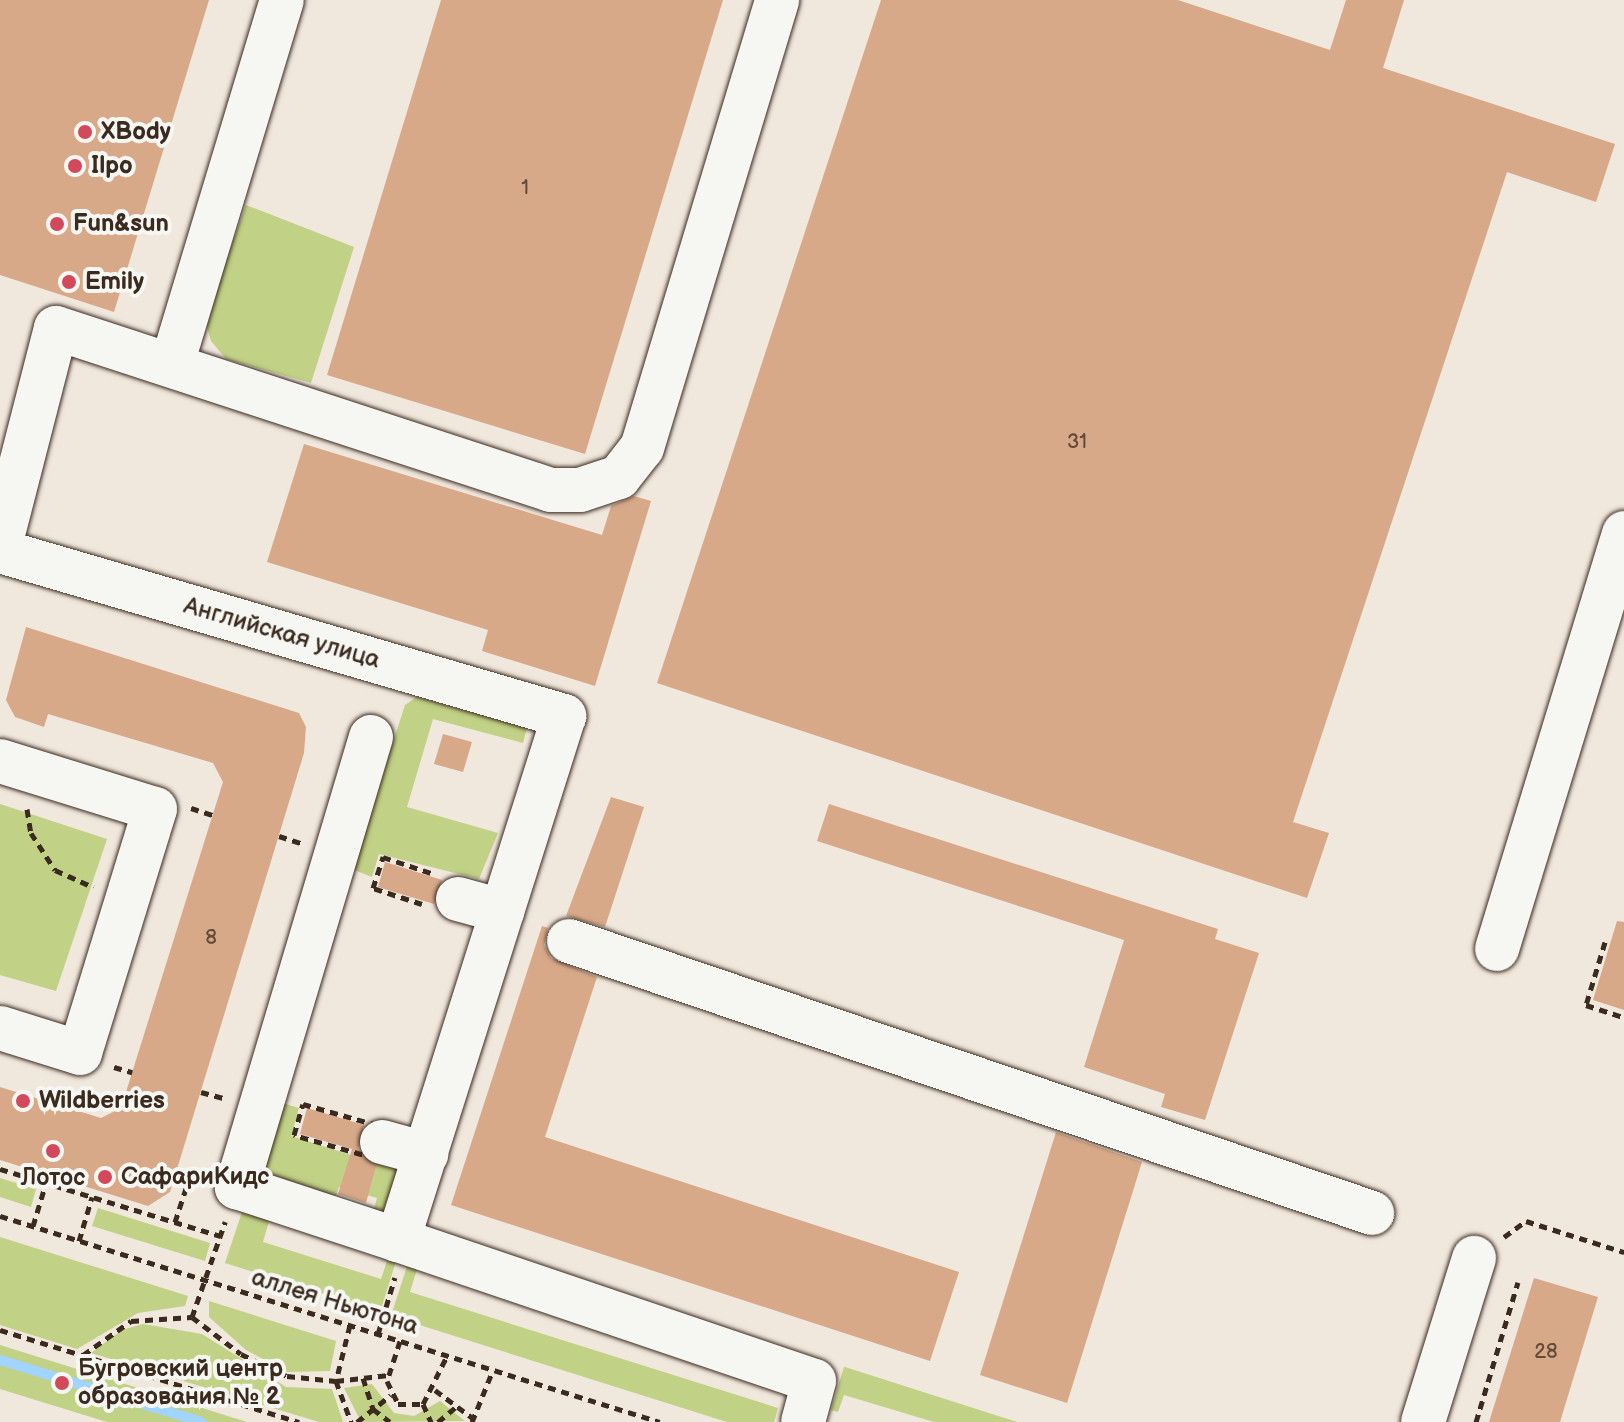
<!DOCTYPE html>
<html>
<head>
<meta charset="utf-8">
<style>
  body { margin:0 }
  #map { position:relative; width:1624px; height:1422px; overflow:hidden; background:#f0e7dd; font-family:"Balsamiq Sans",sans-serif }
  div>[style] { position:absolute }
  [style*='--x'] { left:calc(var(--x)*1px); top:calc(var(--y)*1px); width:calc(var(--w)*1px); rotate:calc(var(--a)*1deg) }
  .green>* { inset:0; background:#c1d185 }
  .stream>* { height:10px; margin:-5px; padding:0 5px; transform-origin:5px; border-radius:5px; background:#a1d4ff }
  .building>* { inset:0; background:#d8a989 }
  .path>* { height:5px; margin-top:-2.5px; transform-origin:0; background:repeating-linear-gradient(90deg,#3b2a1e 0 8px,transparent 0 14px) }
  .roads { filter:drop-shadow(0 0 2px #3b2a1e) drop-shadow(0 0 2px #3b2a1e) }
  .minor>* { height:44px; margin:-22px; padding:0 22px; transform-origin:22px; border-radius:22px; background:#f6f6f2 }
  .dots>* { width:22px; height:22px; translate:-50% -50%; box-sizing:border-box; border:4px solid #f6f6f2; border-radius:50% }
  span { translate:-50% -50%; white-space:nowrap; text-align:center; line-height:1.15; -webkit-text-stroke:8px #f6f6f2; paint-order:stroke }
  .number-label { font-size:20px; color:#624a39 }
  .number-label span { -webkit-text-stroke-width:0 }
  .poi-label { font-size:24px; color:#3b2a1e; font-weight:700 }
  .left { translate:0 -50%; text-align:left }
  .street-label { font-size:24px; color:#3b2a1e }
</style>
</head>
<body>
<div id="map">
  <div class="green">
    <i style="clip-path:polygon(246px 205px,354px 247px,311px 383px,226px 359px,211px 341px,205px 320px)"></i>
    <i style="clip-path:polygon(417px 697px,527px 728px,523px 743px,433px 719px,407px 807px,498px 833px,479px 879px,379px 854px,372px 877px,352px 869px,405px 705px)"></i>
    <i style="clip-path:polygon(0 804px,107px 839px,56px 991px,0 975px)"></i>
    <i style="clip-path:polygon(276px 1101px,299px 1108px,291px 1136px,401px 1171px,390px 1206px,382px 1213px,374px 1209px,377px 1198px,339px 1187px,335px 1198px,271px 1182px,260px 1169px)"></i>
    <i style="clip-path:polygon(0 1178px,36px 1189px,31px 1207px,0 1197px)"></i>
    <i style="clip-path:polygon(244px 1206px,271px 1214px,263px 1242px,381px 1279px,390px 1252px,398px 1255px,380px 1312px,225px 1263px)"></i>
    <i style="clip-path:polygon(98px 1208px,210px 1243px,205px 1261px,92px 1226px)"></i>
    <i style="clip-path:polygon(0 1237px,188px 1296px,185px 1306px,138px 1313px,77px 1349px,0 1325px)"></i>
    <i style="clip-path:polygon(408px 1263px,418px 1266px,410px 1292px,778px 1408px,774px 1422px,727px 1422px,391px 1316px)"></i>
    <i style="clip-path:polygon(209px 1301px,336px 1341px,330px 1371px,287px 1372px,246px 1350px,209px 1317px)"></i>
    <i style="clip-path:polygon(143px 1324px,202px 1334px,286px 1387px,332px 1389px,343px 1422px,319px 1422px,91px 1353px,122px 1330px)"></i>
    <i style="clip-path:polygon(0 1345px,247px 1422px,107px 1422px,0 1389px)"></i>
    <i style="clip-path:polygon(844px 1367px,845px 1367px,1017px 1422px,934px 1422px,844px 1395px,838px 1412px,831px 1410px)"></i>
    <i style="clip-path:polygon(372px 1384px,394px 1413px,414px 1416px,440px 1401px,465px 1421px,361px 1422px,344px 1388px)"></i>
  </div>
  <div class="stream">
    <i style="--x:0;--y:1360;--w:210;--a:17.1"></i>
  </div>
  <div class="building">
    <i style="clip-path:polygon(0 0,209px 0,114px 312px,0 275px)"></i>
    <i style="clip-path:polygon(441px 0,723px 0,585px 454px,327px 375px)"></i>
    <i style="clip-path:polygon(881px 0,1178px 0,1330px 50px,1346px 0,1404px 0,1383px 68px,1615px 144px,1596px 202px,1507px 172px,1293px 822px,1329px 833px,1307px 898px,657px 683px)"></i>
    <i style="clip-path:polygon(304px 444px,602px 535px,611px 506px,634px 496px,651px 501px,595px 686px,482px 651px,488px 630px,267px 562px)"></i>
    <i style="clip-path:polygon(26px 627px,299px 713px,306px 727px,304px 753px,170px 1192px,148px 1206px,0 1160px,0 1087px,101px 1118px,121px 1108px,223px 782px,213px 763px,48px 714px,44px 727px,15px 717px,6px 700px)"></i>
    <i style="clip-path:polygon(443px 734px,472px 742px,463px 772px,434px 764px)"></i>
    <i style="clip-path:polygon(611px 797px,644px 807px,605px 927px,566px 916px)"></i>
    <i style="clip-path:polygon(829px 804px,1218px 929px,1215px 939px,1259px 953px,1205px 1120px,1161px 1107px,1165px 1094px,1084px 1067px,1124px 940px,817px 841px)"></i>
    <i style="clip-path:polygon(385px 862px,442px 880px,434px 904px,378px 887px)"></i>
    <i style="clip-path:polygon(1617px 921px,1624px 922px,1624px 1010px,1593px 1000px)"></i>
    <i style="clip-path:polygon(542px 926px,548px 928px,544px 945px,551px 958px,597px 977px,545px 1137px,959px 1272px,930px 1361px,451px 1205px)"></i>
    <i style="clip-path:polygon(307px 1108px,364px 1125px,358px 1149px,376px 1166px,366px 1203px,338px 1194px,352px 1149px,300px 1134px)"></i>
    <i style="clip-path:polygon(1056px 1132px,1142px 1162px,1067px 1403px,980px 1375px)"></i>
    <i style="clip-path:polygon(1534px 1278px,1598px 1297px,1560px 1422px,1489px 1422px)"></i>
  </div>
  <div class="path">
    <i style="--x:191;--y:808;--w:23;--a:18"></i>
    <i style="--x:27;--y:809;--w:24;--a:81"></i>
    <i style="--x:31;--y:833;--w:44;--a:57"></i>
    <i style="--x:55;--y:870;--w:42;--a:24.1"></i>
    <i style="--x:279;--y:836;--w:23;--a:18"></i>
    <i style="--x:422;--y:904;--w:52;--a:-161.9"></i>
    <i style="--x:373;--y:888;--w:33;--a:-72"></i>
    <i style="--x:383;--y:857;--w:51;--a:18.4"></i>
    <i style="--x:1605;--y:942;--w:66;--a:106.8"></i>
    <i style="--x:1586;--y:1005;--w:40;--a:18"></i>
    <i style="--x:114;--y:1067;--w:19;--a:16"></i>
    <i style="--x:201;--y:1092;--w:24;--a:15"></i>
    <i style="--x:303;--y:1104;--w:99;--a:15.9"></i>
    <i style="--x:398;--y:1131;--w:32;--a:106"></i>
    <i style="--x:389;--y:1162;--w:99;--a:-164.1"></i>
    <i style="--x:294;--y:1135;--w:32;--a:-74"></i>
    <i style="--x:0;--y:1169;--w:231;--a:16.9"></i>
    <i style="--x:0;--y:1216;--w:691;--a:17.33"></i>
    <i style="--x:175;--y:1222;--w:36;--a:-72"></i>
    <i style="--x:186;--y:1188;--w:14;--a:-12"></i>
    <i style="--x:33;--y:1226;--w:45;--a:-73.2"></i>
    <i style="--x:1504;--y:1237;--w:27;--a:-36"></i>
    <i style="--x:1526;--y:1221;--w:103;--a:17.6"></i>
    <i style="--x:79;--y:1241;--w:46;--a:-73.5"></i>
    <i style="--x:192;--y:1317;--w:101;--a:-70.8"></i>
    <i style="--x:350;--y:1325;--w:58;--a:104"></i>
    <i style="--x:336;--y:1381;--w:44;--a:69.9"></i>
    <i style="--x:0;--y:1330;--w:313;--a:17.1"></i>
    <i style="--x:378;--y:1334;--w:59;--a:-73.4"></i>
    <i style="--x:400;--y:1341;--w:42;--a:108"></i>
    <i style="--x:387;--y:1381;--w:25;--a:64"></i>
    <i style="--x:398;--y:1404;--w:25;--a:0"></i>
    <i style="--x:423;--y:1404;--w:54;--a:-63.4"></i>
    <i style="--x:83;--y:1355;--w:59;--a:-35.3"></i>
    <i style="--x:131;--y:1321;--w:61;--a:-3.8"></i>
    <i style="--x:192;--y:1317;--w:61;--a:37.1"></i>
    <i style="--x:241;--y:1354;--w:51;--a:25.6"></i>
    <i style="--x:287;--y:1376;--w:49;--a:5.8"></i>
    <i style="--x:336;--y:1381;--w:53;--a:-6.5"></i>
    <i style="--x:363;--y:1378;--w:33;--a:72"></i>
    <i style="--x:373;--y:1409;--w:21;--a:37"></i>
    <i style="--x:435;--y:1390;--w:49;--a:36.6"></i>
    <i style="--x:423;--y:1404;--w:20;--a:66"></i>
    <i style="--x:357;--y:1422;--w:43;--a:-38.5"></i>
    <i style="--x:438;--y:1422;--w:25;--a:-40"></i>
    <i style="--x:472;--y:1422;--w:56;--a:-68"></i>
    <i style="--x:1476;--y:1422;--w:146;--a:-73.3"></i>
  </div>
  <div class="roads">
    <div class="minor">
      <i style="--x:172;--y:364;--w:380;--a:-73.2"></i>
      <i style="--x:0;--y:546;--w:225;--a:-75.6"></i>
      <i style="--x:56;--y:328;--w:521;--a:18.12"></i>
      <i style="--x:551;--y:490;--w:29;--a:0"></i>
      <i style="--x:580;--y:490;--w:41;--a:-18.4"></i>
      <i style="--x:619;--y:477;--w:37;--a:-52"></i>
      <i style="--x:642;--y:448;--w:468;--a:-73.2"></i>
      <i style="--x:0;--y:551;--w:588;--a:16.31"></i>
      <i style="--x:564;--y:716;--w:550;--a:107.58"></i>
      <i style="--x:398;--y:1240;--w:439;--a:18.7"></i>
      <i style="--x:814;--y:1381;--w:42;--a:105"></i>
      <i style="--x:371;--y:737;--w:470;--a:106.6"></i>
      <i style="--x:237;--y:1187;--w:169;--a:18.2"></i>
      <i style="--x:0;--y:761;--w:162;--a:17.2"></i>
      <i style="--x:155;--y:809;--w:255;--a:107.1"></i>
      <i style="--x:80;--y:1053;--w:84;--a:-162.6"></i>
      <i style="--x:458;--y:899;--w:46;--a:15.3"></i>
      <i style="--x:569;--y:941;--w:848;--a:18.71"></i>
      <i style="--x:1497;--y:949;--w:435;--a:-73"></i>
      <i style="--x:382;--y:1142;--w:46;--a:15.3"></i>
      <i style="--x:1423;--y:1422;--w:172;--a:-72.7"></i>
    </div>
  </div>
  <div class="dots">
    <i style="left:85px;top:132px;background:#d1495b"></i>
    <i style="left:75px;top:166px;background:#d1495b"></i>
    <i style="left:57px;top:224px;background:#d1495b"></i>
    <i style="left:69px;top:282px;background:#d1495b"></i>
    <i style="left:23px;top:1101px;background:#d1495b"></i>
    <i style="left:53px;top:1151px;background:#d1495b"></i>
    <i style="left:105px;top:1177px;background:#d1495b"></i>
    <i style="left:62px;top:1383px;background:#d1495b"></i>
  </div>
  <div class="number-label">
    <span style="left:525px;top:188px">1</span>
    <span style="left:1077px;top:442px">31</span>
    <span style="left:211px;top:938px">8</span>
    <span style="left:1546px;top:1352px">28</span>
  </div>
  <div class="poi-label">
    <span class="left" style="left:101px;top:132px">XBody</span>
    <span class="left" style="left:91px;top:166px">Ilpo</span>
    <span class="left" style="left:73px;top:224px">Fun&amp;sun</span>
    <span class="left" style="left:85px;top:282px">Emily</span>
    <span class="left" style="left:39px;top:1101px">Wildberries</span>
    <span class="left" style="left:121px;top:1177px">СафариКидс</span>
    <span style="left:53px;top:1178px">Лотос</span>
    <span class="left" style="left:78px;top:1383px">Бугровский центр<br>образования № 2</span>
  </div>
  <div class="street-label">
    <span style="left:282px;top:633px;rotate:16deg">Английская улица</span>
    <span style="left:335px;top:1302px;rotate:17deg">аллея Ньютона</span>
  </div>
</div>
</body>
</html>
